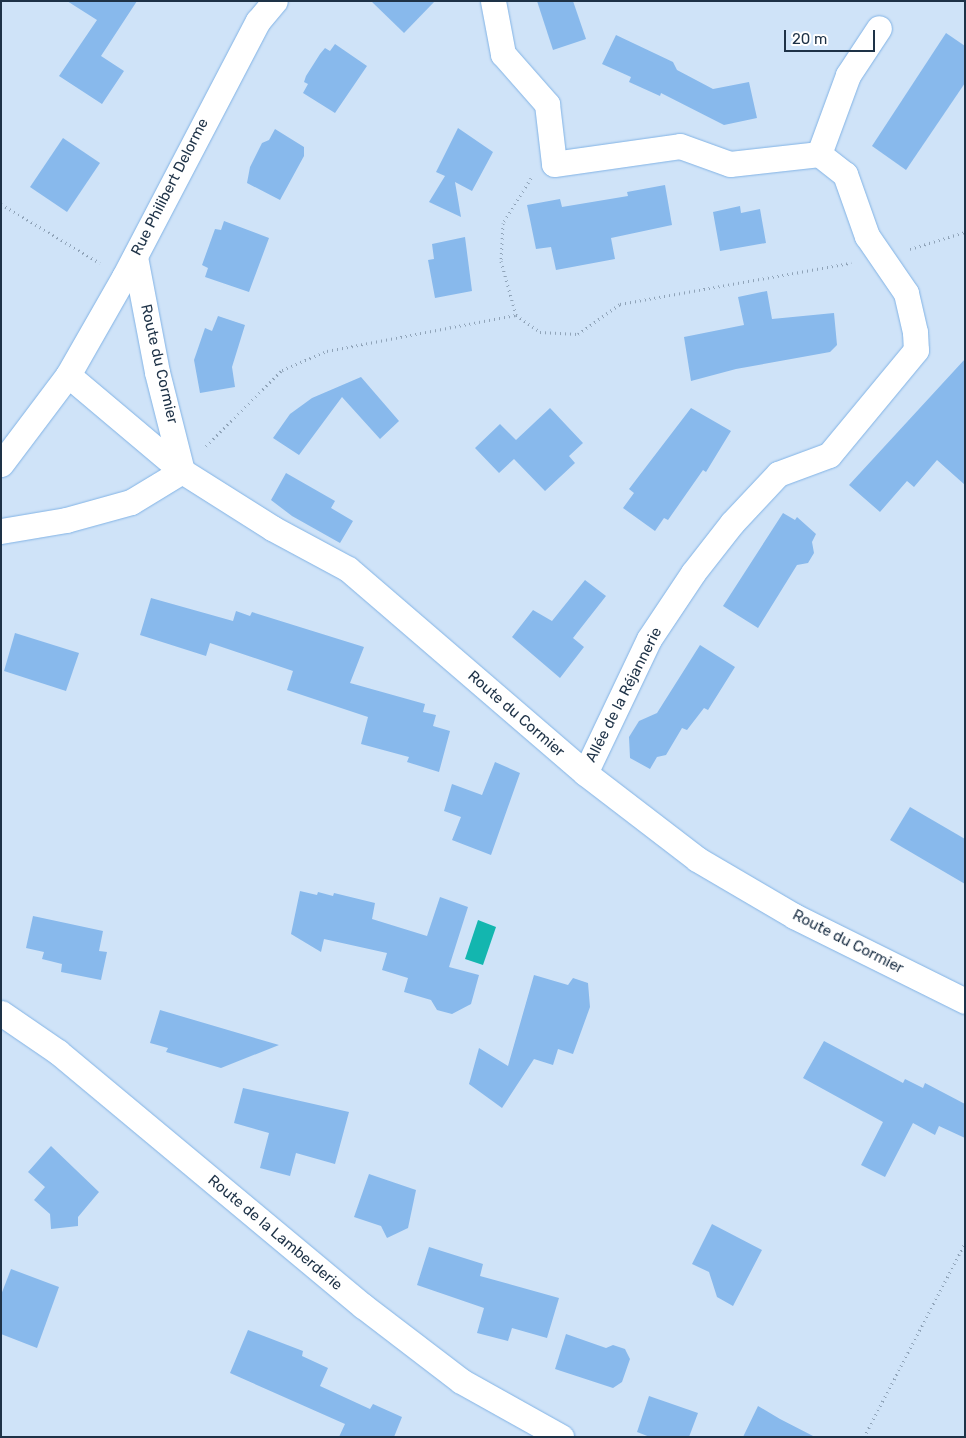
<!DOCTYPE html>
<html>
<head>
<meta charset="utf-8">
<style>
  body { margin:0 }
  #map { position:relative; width:966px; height:1438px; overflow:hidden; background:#cfe3f8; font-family:Rubik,sans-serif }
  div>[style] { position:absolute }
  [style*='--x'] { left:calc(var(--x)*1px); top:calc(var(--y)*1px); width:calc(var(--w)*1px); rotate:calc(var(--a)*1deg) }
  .water>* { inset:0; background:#13b6af }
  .building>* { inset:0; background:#88b9ec }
  .path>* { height:3px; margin-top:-1.5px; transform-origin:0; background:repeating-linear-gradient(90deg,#90a4b9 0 1px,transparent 0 5px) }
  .roads { filter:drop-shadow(0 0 1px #82b3e5) drop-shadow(0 0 1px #82b3e5) }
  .minor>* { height:25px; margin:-12.5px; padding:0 12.5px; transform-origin:12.5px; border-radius:12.5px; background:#fff }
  span { translate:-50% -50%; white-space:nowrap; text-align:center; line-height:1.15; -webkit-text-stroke:4px #fff; paint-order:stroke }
  .street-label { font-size:15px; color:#1e3247 }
  .frame { position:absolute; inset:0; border:2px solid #1e3247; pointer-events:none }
  .scale { position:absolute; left:784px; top:30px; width:91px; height:22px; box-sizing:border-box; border:2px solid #1e3247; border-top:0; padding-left:6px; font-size:15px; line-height:18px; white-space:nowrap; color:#1e3247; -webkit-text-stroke:4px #fff; paint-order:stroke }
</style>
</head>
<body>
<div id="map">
  <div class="water">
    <i style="clip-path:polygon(478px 920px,496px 927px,483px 965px,465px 959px)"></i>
  </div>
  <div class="building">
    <i style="clip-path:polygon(67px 1px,137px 1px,101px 56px,124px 71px,102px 104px,59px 76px,97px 20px)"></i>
    <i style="clip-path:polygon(371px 1px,435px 1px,404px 33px)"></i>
    <i style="clip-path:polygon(537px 1px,573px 1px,586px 39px,553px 50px)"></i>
    <i style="clip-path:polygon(946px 33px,965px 46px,965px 83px,906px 170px,872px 146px)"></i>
    <i style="clip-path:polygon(616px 35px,673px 62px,677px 70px,713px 89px,749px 82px,757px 118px,724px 125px,661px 93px,660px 96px,629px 82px,631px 77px,602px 64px)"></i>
    <i style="clip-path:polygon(335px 44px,367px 66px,335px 113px,303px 93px,308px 84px,304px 82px,306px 76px,320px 54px,325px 48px,330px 51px)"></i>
    <i style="clip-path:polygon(458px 128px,493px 152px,472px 191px,455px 182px,461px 217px,429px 202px,445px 176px,436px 172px)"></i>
    <i style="clip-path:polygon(275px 129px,304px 147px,304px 156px,280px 200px,247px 183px,250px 167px,262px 143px,269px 140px)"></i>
    <i style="clip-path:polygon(63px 138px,100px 163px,67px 212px,30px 187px)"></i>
    <i style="clip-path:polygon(665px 185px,672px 225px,611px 238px,615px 259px,556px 270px,551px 247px,536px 249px,527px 205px,560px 199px,562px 207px,628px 196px,627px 192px)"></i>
    <i style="clip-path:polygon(740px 206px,741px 213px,760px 209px,766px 243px,720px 251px,713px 212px)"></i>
    <i style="clip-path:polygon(224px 221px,269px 238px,249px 292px,205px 277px,208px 268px,202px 265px,215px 229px,221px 230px)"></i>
    <i style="clip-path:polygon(465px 237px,472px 291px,435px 298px,428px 260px,434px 259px,432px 244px)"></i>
    <i style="clip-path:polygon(767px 291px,772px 319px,834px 313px,837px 345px,830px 352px,736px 369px,691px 381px,684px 337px,744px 325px,738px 297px)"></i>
    <i style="clip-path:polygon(218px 316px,245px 325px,232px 367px,235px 387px,200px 393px,194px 360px,205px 328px,212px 331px)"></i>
    <i style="clip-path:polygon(965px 359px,965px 485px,937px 460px,914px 487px,907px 481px,880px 512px,849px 485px)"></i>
    <i style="clip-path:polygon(361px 377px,399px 421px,380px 439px,342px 397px,299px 455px,273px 438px,290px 414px,312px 398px)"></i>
    <i style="clip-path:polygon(550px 408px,583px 443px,569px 456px,575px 463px,545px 491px,514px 459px,499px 473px,475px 448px,500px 424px,516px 440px)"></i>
    <i style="clip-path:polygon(691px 408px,731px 431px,706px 472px,703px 470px,668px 520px,664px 518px,655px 531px,623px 508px,634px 493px,629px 489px)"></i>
    <i style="clip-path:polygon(286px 473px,335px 501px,331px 508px,353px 521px,340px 543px,292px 516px,271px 500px)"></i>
    <i style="clip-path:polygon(783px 513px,795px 520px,797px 517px,816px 534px,812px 542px,814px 553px,808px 563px,797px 565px,758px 628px,723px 606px)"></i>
    <i style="clip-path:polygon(585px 580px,606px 596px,573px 638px,584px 647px,560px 678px,512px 637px,533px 610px,552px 621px)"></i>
    <i style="clip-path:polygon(151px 598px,233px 621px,236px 611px,250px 616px,252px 612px,364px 647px,350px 683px,425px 704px,423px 712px,436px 715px,433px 726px,450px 731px,439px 772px,407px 762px,409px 757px,361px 744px,368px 717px,287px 690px,293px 671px,210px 643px,206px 656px,140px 635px)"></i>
    <i style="clip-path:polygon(15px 633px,79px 653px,66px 691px,4px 671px)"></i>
    <i style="clip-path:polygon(700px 645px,735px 667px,708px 710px,704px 708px,687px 730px,682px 728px,666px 755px,657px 757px,650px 769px,630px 758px,629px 737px,639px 721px,657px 713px)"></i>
    <i style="clip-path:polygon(495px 762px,520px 773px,491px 855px,452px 840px,461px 817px,444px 811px,452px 784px,482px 795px)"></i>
    <i style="clip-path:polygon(910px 807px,965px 839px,965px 884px,890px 840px)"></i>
    <i style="clip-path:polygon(300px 891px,317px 895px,318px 892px,333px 896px,334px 893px,375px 903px,372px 919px,427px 936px,440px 897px,468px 907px,449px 967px,479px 975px,471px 1004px,452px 1014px,437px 1010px,431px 1000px,404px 992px,408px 978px,382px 970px,387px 953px,324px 939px,321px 952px,291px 934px)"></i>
    <i style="clip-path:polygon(33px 916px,103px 931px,99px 951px,107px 952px,101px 980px,61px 972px,62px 964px,42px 959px,44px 952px,26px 948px)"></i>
    <i style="clip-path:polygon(534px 975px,568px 985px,573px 978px,588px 983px,590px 1007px,573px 1054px,558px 1049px,553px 1065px,534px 1059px,502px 1108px,469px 1084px,479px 1048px,508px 1066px)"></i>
    <i style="clip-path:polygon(160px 1010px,279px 1045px,221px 1068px,166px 1052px,168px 1048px,150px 1043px)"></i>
    <i style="clip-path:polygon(824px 1041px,903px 1083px,905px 1079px,923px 1088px,925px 1083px,965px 1104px,965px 1138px,939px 1126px,935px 1135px,913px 1123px,885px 1177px,861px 1165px,883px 1122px,803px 1078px)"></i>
    <i style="clip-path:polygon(243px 1088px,349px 1112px,335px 1164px,296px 1153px,290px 1176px,260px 1168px,269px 1133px,234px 1123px)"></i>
    <i style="clip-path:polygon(51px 1146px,99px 1192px,78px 1217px,78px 1226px,51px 1229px,50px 1214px,34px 1200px,45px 1187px,28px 1172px)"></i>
    <i style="clip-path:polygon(369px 1174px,416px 1190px,408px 1228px,387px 1238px,381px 1226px,354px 1217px)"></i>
    <i style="clip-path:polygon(712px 1224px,762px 1250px,733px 1306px,717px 1297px,709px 1272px,692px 1264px)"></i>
    <i style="clip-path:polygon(429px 1247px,483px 1264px,480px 1276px,559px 1298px,547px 1338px,512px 1328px,508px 1341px,477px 1333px,484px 1308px,417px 1285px)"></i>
    <i style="clip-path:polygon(11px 1269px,59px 1287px,37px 1348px,1px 1334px,1px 1295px)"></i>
    <i style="clip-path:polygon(248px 1330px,303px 1351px,302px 1356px,328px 1368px,320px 1386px,370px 1409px,373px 1404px,402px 1417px,394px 1437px,339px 1437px,345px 1424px,230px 1373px)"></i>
    <i style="clip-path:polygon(566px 1334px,606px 1348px,613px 1345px,625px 1349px,630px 1359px,622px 1382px,613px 1388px,555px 1369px)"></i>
    <i style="clip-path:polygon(649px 1396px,698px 1413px,689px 1437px,650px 1437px,637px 1432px)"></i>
    <i style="clip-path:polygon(758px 1406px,780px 1419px,815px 1437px,743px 1437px)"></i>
  </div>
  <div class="path">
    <i style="--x:531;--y:178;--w:53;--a:121.9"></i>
    <i style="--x:503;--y:223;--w:38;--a:93"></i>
    <i style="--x:501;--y:261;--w:56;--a:74.5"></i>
    <i style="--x:516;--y:315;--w:29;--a:35"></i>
    <i style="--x:540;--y:332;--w:38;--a:3"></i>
    <i style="--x:578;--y:334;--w:52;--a:-35.5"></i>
    <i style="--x:620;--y:304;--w:235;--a:-10.1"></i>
    <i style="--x:1;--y:204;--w:115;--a:30.8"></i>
    <i style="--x:910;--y:249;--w:58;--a:-17.2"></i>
    <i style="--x:206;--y:446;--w:107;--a:-45"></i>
    <i style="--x:282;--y:370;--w:49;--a:-22.9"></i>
    <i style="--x:327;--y:351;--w:192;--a:-10.8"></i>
    <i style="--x:864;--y:1437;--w:219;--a:-62.5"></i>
  </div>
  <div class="roads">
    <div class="minor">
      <i style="--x:493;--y:1;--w:54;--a:79.3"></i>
      <i style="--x:503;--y:54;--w:67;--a:48.7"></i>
      <i style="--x:547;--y:104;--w:60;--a:83.3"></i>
      <i style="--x:554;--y:164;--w:127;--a:-8.1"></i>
      <i style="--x:680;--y:146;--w:53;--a:19.8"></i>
      <i style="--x:730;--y:164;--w:90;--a:-6.4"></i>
      <i style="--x:819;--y:154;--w:33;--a:38"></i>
      <i style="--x:845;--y:174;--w:66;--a:70.5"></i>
      <i style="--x:867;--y:236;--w:69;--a:55.6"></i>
      <i style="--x:906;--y:293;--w:40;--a:77"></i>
      <i style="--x:915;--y:332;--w:18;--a:87"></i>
      <i style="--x:916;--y:350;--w:136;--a:129.6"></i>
      <i style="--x:829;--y:455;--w:54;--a:159.6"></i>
      <i style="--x:778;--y:474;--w:67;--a:133.2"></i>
      <i style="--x:732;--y:523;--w:63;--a:128"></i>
      <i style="--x:693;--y:573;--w:79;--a:123.7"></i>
      <i style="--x:649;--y:639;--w:148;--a:115.5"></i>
      <i style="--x:819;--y:154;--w:84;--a:-69.8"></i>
      <i style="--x:848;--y:75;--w:56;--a:-56.6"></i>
      <i style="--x:68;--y:375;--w:149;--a:40.1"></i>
      <i style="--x:182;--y:471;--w:107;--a:32.3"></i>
      <i style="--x:272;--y:528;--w:86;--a:28.3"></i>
      <i style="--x:348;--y:569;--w:313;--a:40.7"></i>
      <i style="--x:585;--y:773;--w:141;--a:37.5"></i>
      <i style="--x:697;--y:859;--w:113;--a:30.4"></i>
      <i style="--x:794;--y:916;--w:191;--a:26.4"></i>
      <i style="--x:1;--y:464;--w:111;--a:-53"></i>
      <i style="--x:68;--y:375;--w:113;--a:-60.3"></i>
      <i style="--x:124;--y:277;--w:289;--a:-62.4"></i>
      <i style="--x:258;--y:21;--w:26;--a:-50"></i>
      <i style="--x:1;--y:531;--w:66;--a:-9.6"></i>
      <i style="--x:66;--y:520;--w:67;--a:-15.5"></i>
      <i style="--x:131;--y:502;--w:60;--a:-31.3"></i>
      <i style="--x:182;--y:471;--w:102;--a:-104.2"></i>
      <i style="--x:157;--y:372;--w:117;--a:-100.8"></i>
      <i style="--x:1;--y:1013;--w:69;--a:34.4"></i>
      <i style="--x:58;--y:1052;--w:397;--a:39.8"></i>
      <i style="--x:363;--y:1306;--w:123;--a:37.4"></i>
      <i style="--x:461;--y:1381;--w:115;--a:29.2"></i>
    </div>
  </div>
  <div class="street-label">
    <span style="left:170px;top:187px;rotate:-63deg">Rue Philibert Delorme</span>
    <span style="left:159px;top:364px;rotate:77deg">Route du Cormier</span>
    <span style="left:624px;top:695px;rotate:-63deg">Allée de la Réjannerie</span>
    <span style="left:516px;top:714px;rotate:41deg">Route du Cormier</span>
    <span style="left:848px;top:942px;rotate:27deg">Route du Cormier</span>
    <span style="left:275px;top:1233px;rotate:40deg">Route de la Lamberderie</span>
  </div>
  <div class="frame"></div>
  <div class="scale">20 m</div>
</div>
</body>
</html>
